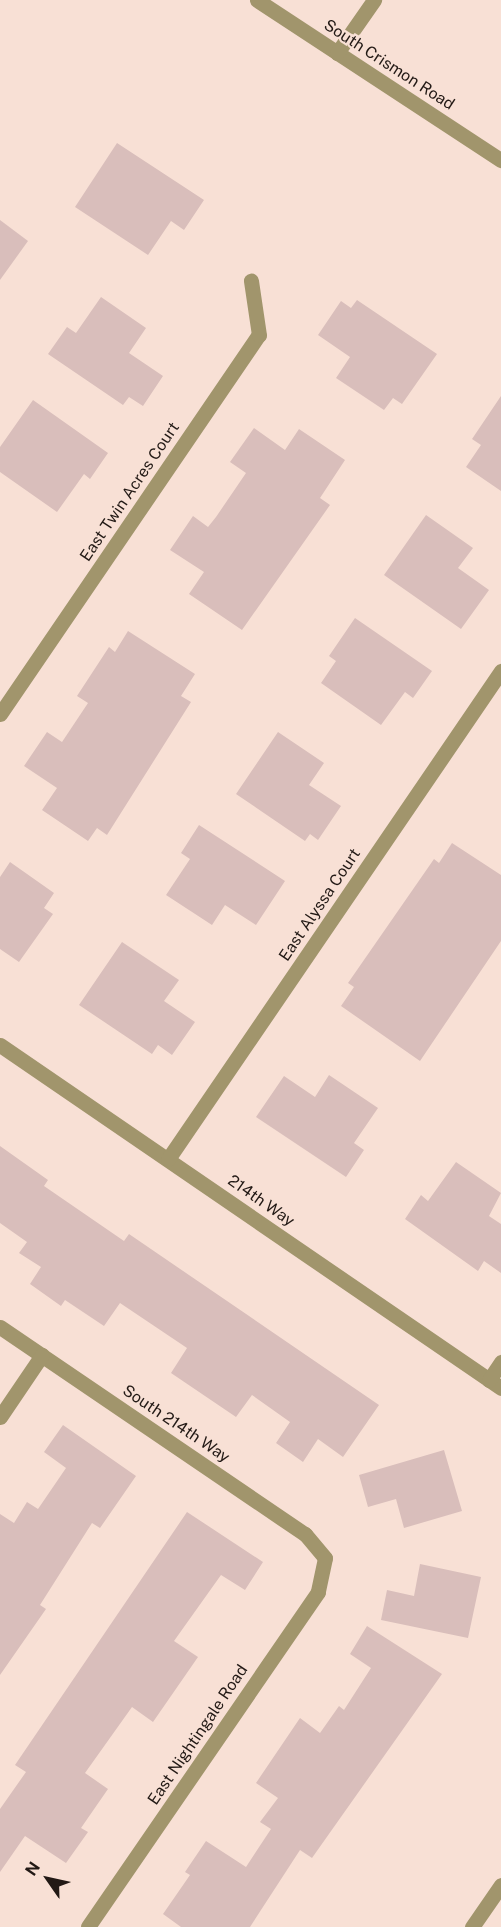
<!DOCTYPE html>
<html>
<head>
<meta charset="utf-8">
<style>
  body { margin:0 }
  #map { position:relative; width:501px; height:1927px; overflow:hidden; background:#f8e0d5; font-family:"Public Sans",sans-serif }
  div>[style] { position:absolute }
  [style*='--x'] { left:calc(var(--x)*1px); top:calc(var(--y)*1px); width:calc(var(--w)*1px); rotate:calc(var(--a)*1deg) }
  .building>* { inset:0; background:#d9bebb }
  .minor>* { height:15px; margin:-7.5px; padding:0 7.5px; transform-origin:7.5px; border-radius:7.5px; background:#a1956c }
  span { translate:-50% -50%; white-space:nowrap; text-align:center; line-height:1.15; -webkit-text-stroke:4.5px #f8e0d5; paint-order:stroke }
  .street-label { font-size:16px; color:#221915 }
  .north { position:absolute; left:18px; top:1849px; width:60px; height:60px; -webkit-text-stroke:4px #f8e0d5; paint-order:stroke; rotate:304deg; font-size:16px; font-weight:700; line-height:24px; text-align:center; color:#221915 }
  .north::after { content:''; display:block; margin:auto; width:21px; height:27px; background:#221915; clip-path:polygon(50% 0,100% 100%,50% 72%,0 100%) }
</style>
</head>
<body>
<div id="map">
  <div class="building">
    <i style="clip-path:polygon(117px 143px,204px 200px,184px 230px,171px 221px,148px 255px,75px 207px)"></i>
    <i style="clip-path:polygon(0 220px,28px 241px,0 280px)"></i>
    <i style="clip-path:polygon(101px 297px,146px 328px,129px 353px,163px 376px,143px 406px,129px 397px,123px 405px,48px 354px,67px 327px,76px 333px)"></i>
    <i style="clip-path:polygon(357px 300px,437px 354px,402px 404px,393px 398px,384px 410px,336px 378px,350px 357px,318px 335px,341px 301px,351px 308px)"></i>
    <i style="clip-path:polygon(501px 396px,501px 491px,466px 467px,481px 445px,472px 439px)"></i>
    <i style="clip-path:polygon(33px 400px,108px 453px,90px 479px,84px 474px,57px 512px,0 472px,0 447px)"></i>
    <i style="clip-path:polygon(254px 428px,285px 450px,299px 429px,345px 460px,320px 498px,330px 505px,242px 630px,189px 594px,204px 572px,170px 550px,193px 516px,208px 527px,216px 517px,246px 473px,230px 462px)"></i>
    <i style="clip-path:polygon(426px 515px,473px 548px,458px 568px,489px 590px,461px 629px,384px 575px)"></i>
    <i style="clip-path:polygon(355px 618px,432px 671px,413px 698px,405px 692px,381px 725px,321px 683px,336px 661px,329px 656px)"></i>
    <i style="clip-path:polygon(128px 631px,195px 674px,181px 696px,191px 702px,107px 835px,97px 828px,88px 841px,42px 810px,57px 788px,24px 766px,47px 732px,62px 742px,88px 703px,77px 696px,109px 647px,115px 652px)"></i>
    <i style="clip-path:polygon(278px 732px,324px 763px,309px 785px,341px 806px,318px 840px,310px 834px,305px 841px,236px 794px)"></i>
    <i style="clip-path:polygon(199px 825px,285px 881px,256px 925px,225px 905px,212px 925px,166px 895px,190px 859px,181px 853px)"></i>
    <i style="clip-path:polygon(452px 843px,501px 875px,501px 941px,420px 1061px,341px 1006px,354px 987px,348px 983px,434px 859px,439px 863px)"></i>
    <i style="clip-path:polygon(10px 862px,54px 893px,44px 908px,53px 914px,19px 962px,0 949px,0 877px)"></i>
    <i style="clip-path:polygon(122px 942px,179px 980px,164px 1001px,195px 1022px,172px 1055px,158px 1045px,152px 1054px,79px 1005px)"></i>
    <i style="clip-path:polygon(329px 1075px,378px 1108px,354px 1143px,364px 1150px,346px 1177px,256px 1117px,284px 1076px,315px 1097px)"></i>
    <i style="clip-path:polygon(0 1146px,48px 1180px,44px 1186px,124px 1241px,129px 1234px,379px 1405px,343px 1457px,318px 1439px,303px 1462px,276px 1443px,290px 1422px,252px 1395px,236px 1417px,171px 1373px,187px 1348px,120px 1303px,104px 1326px,65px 1300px,61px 1306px,30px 1284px,41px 1267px,19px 1253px,27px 1242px,0 1223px)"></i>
    <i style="clip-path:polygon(456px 1162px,501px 1193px,489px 1216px,501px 1224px,501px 1273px,484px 1261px,478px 1271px,405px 1219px,421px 1195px,428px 1201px)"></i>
    <i style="clip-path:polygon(63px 1425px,136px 1476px,100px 1528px,92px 1523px,40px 1605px,46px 1609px,0 1675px,0 1514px,14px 1523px,27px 1502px,38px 1509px,66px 1468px,44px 1452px)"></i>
    <i style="clip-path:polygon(444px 1450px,462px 1511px,404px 1528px,396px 1499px,368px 1507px,359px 1475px)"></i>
    <i style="clip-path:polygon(187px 1512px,263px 1562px,245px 1590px,221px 1575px,174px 1641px,198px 1657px,153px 1722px,132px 1707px,85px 1773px,108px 1789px,81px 1828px,88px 1832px,66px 1863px,25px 1836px,0 1872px,0 1809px,26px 1772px,15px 1765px)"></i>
    <i style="clip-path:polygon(420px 1564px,481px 1577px,468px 1638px,381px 1620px,387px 1590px,414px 1596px)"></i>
    <i style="clip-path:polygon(367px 1626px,442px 1674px,312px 1858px,300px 1850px,250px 1927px,181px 1927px,163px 1914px,190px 1875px,185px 1872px,206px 1841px,246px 1867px,271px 1829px,260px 1822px,278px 1798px,256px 1783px,300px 1718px,320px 1733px,339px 1706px,344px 1710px,371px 1668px,350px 1654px)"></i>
  </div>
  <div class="minor">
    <i style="--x:257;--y:0;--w:292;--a:33.3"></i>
    <i style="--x:337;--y:53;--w:65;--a:-55.1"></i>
    <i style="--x:0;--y:714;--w:459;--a:-55.7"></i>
    <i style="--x:259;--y:335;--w:55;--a:-98.4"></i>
    <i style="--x:0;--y:1045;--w:607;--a:34.4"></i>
    <i style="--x:168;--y:1159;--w:591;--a:-55.69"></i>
    <i style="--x:0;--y:1327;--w:369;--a:34.2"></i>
    <i style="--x:305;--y:1534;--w:31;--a:50"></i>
    <i style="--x:325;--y:1558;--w:35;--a:102"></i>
    <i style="--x:318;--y:1592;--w:406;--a:124.5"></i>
    <i style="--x:489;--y:1380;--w:22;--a:-56"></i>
    <i style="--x:0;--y:1417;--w:75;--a:-55.9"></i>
    <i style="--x:472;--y:1927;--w:51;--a:-55.4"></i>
  </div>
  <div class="street-label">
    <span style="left:389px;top:65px;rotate:33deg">South Crismon Road</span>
    <span style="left:130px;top:492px;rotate:-56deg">East Twin Acres Court</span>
    <span style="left:320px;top:905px;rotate:-56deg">East Alyssa Court</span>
    <span style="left:261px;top:1201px;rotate:35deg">214th Way</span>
    <span style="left:176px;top:1424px;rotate:34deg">South 214th Way</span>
    <span style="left:198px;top:1735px;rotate:-56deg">East Nightingale Road</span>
  </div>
  <div class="north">N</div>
</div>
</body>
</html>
